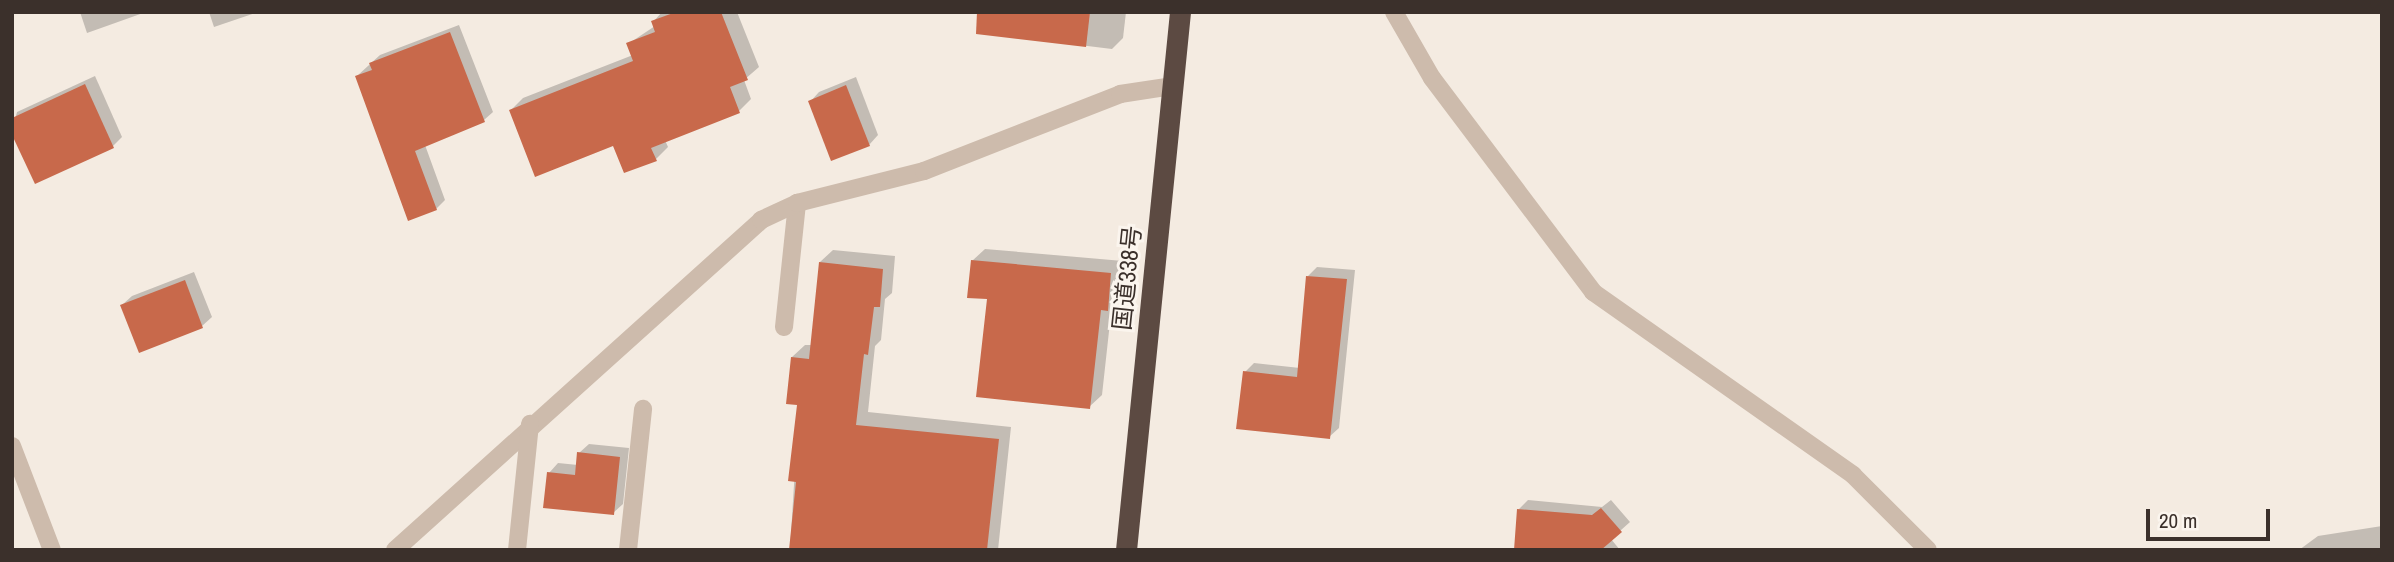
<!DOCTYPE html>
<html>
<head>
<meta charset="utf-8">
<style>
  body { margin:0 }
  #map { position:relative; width:2394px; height:562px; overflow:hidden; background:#f4ebe1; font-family:"Archivo Narrow","Noto Sans JP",sans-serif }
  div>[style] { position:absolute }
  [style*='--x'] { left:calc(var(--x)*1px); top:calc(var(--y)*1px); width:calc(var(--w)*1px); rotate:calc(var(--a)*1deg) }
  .shadow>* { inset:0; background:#0003 }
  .building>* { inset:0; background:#c8694b }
  .minor>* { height:18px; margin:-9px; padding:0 9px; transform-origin:9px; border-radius:9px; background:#cdbbac }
  .highway>* { height:21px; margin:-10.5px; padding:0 10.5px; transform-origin:10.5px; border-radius:10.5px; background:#5c4a42 }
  span { translate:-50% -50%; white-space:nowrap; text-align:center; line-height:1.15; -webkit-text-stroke:6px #fbf5ee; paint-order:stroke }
  .street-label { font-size:24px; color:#3b302b }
  .frame { position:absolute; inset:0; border:14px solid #3b302b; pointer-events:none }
  .scale { position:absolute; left:2146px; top:509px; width:124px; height:32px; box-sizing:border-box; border:4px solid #3b302b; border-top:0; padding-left:9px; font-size:21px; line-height:24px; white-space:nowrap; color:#3b302b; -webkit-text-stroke:5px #fbf5ee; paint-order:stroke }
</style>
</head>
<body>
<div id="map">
  <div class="shadow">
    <i style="clip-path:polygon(80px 12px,146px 12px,87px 33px)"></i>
    <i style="clip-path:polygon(209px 12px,258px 12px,214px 27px)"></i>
    <i style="clip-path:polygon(662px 12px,737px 12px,759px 67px,744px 80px,751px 99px,739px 111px,665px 140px,668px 147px,656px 159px,511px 110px,523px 98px,633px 55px,628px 44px,655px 26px,653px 22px)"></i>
    <i style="clip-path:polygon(999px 12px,1126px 12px,1123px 38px,1112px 49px,997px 35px)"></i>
    <i style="clip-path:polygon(459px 25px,493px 112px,484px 120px,425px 145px,445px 200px,436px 209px,357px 76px,380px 55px)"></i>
    <i style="clip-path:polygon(95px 76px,122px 137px,113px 146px,12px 131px,17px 112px)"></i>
    <i style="clip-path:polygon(856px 77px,878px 135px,869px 145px,810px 102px,819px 92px)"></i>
    <i style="clip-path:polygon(985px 249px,1123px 261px,1120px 296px,1112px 304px,1102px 395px,1089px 407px,989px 298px,972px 261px)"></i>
    <i style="clip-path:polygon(833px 250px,895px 256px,892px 293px,885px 299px,881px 340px,875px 346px,868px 412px,1011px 427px,998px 550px,790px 550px,799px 403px,792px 357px,805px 345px,812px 345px,820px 262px)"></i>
    <i style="clip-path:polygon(1317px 267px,1355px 270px,1339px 428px,1329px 437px,1245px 372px,1254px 363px,1300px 368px,1308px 276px)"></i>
    <i style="clip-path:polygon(194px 272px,212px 317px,202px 326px,140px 350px,122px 305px,132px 296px)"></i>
    <i style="clip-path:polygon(589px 444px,629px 448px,623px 504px,613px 513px,549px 473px,558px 463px,578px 465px,579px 453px)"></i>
    <i style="clip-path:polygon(1528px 500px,1602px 507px,1611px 500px,1630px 522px,1611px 539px,1620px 550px,1515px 550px,1519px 509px)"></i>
    <i style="clip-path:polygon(2382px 526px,2382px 550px,2299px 550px,2318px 536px)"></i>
  </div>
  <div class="building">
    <i style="clip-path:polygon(676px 12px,721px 12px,748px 80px,730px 87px,740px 113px,651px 148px,657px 161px,624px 173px,613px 146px,535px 177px,509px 110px,633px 61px,626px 43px,655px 32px,651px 21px)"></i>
    <i style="clip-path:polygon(977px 12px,1090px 12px,1086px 47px,976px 34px)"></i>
    <i style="clip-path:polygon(450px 32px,485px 122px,415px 151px,437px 210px,408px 221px,355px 76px,372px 70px,369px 63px)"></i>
    <i style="clip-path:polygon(85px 84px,114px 148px,35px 184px,12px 135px,12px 118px)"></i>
    <i style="clip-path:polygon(846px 85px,870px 146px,831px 161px,808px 101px)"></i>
    <i style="clip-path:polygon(971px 260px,1111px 273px,1108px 311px,1101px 310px,1090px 409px,976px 397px,987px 299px,967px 298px)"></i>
    <i style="clip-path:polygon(819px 262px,883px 269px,880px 307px,874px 307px,868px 355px,864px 354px,856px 425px,999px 439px,987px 550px,789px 550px,796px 482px,788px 481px,797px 405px,786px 404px,791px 357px,809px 359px)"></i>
    <i style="clip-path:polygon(1306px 276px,1347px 279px,1330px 439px,1236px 429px,1243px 371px,1297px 377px)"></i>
    <i style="clip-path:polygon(185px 280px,203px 328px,139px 353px,120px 305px)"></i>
    <i style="clip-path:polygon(577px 452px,620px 457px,614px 515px,543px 508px,547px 472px,575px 475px)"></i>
    <i style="clip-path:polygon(1601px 508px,1622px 532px,1601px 550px,1514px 550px,1517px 509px,1592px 515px)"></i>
  </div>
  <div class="minor">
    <i style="--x:1394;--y:12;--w:76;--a:60.1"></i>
    <i style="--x:1432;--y:78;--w:268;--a:53"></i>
    <i style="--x:1593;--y:292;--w:318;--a:35.1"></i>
    <i style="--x:1853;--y:475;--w:106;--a:45"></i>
    <i style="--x:784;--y:327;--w:125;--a:-84"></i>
    <i style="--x:12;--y:446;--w:111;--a:69"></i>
    <i style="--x:395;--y:550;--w:493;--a:-42"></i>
    <i style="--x:761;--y:220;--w:40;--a:-25"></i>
    <i style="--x:797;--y:203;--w:131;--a:-14.1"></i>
    <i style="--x:924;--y:171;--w:211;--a:-21.4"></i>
    <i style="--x:1120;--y:94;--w:54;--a:-8.6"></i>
    <i style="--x:517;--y:550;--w:127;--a:-84.1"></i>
    <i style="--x:628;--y:550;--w:142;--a:-83.9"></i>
  </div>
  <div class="highway">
    <i style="--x:1126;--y:550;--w:541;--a:-84.27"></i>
  </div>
  <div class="street-label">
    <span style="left:1127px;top:278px;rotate:-84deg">国道338号</span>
  </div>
  <div class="frame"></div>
  <div class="scale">20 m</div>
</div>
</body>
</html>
